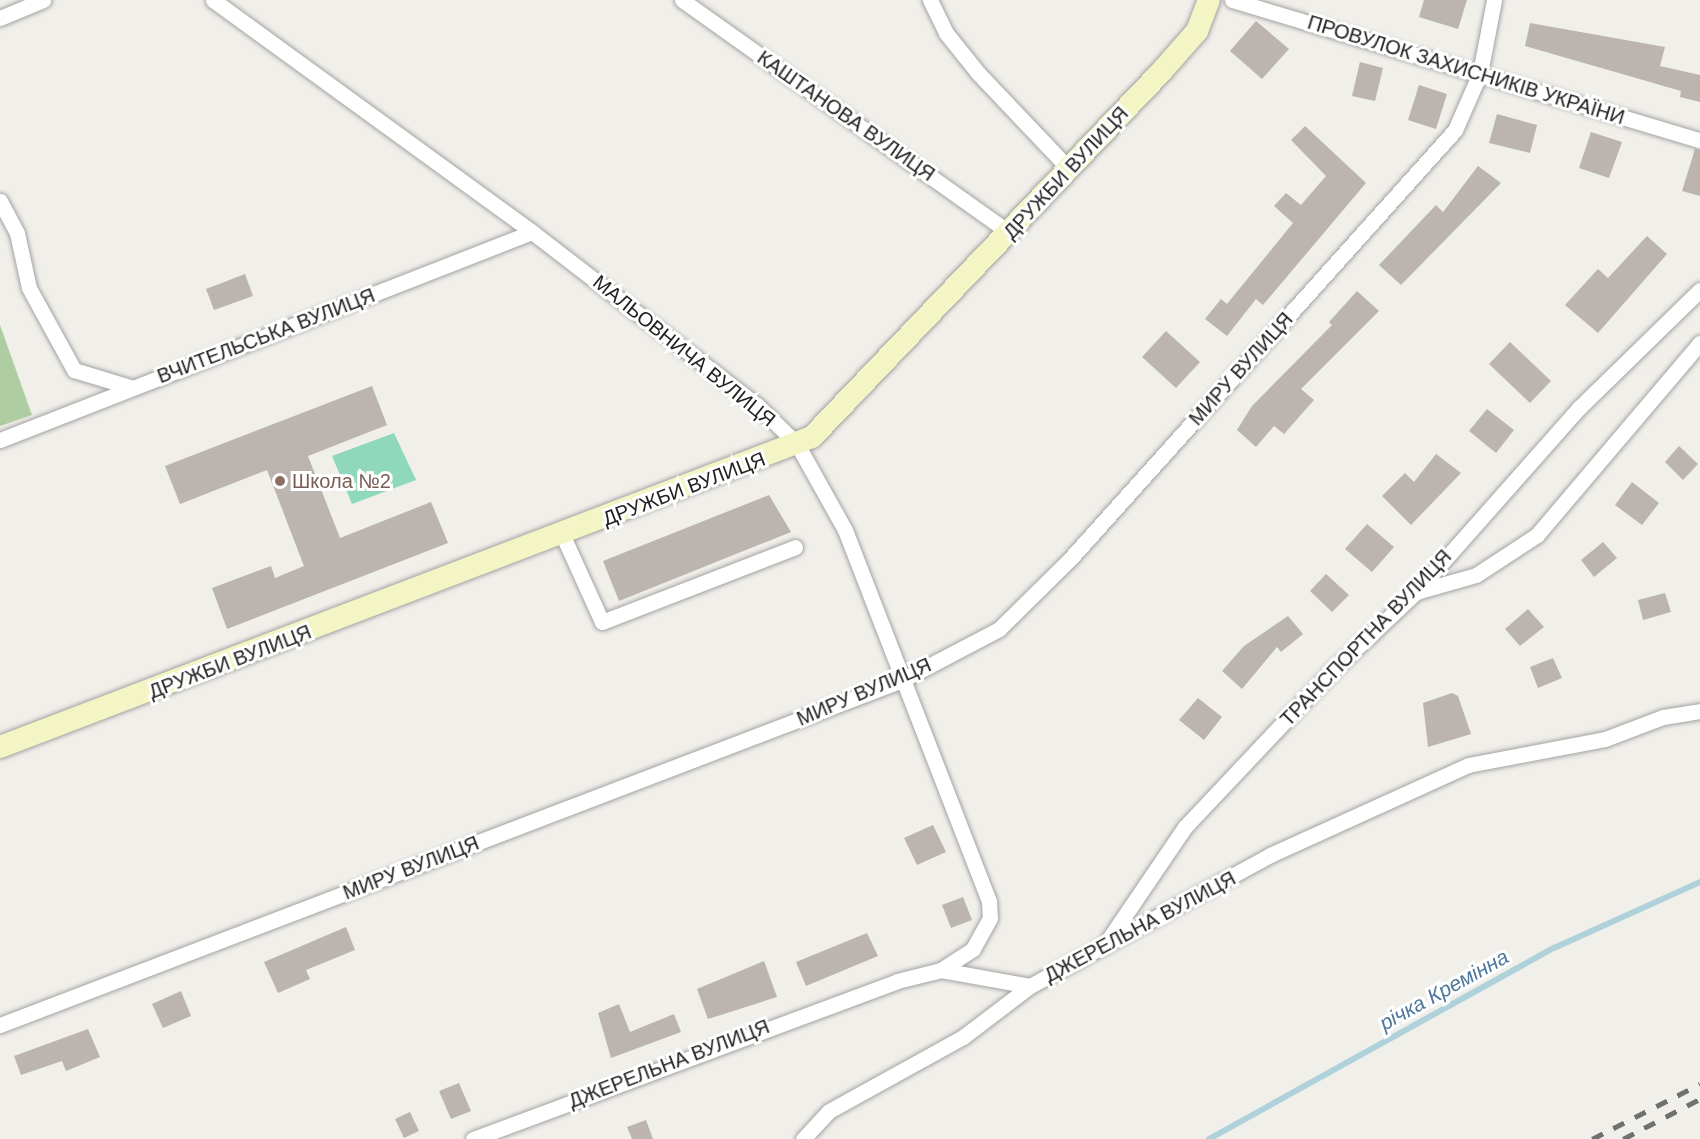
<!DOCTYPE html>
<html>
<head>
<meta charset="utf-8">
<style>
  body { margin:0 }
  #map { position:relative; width:1700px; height:1139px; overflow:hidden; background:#f1efea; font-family:Helvetica,sans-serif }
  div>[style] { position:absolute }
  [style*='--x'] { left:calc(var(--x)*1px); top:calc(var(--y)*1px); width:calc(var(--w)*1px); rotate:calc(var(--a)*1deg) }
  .forest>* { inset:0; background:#afcda2 }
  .pitch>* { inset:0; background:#90d8bb }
  .stream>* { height:6px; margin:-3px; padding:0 3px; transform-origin:3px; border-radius:3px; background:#afd1da }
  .building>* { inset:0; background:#bbb4af }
  .roads { filter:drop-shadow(0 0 2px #a3a3a3) drop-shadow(0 0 2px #a3a3a3) }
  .street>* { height:15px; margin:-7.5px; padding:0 7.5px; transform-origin:7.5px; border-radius:7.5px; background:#fff }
  .secondary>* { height:22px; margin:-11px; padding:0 11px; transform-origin:11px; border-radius:11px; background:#f3f5c4 }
  .rail>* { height:4.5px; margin-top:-2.25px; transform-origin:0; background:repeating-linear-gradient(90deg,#707070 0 12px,transparent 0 24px) }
  .dots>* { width:16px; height:16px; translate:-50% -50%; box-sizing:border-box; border:3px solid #fff; border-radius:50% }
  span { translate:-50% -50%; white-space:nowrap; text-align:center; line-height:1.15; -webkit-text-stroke:6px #fff; paint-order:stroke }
  .street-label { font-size:20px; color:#222 }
  .education-label { font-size:20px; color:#785e54 }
  .left { translate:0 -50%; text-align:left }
  .water-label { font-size:21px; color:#4f769b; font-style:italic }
</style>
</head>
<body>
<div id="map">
  <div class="forest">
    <i style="clip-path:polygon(0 325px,32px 415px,0 426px)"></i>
  </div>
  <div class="pitch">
    <i style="clip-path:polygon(394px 433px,416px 480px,352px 504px,332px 456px)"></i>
  </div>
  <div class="stream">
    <i style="--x:1209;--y:1139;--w:394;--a:-29"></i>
    <i style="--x:1554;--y:948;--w:160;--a:-24.3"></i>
  </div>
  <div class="building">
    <i style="clip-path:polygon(1424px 0,1467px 0,1458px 29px,1419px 17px)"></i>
    <i style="clip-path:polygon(1256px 21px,1289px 49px,1262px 79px,1230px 51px)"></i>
    <i style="clip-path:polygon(1530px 23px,1665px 47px,1660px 66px,1700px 75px,1700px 102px,1680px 97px,1681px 91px,1525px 46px)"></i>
    <i style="clip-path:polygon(1360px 62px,1383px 68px,1375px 101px,1352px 96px)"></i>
    <i style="clip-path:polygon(1419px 85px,1447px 94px,1436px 129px,1408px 120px)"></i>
    <i style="clip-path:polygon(1497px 114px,1537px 125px,1530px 153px,1489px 143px)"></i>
    <i style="clip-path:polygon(1305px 126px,1366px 183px,1263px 305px,1256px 299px,1227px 336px,1205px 319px,1221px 299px,1227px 304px,1293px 223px,1274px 206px,1286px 193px,1301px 205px,1326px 176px,1291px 140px)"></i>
    <i style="clip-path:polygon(1591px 132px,1622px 142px,1609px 178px,1579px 168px)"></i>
    <i style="clip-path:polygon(1695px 149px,1700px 150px,1700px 196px,1682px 191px)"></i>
    <i style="clip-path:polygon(1478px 166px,1501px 183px,1401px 285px,1379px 265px,1436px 205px,1443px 212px)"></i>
    <i style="clip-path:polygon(1647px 236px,1667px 254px,1598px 333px,1565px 305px,1598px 269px,1608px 278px)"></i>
    <i style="clip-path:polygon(245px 274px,253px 296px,214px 310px,206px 289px)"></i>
    <i style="clip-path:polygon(1357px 291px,1379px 311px,1301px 389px,1314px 400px,1284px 434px,1274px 426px,1256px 447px,1237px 430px,1252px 406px,1332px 325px,1329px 322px)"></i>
    <i style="clip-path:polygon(1166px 331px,1200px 362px,1176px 388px,1142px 357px)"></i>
    <i style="clip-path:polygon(1510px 342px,1551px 381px,1530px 403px,1489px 364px)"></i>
    <i style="clip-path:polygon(372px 386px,387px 425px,308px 456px,340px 538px,431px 502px,448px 543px,227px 629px,212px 588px,271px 566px,275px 578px,304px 566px,267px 470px,180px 504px,165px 466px)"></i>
    <i style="clip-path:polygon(1487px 409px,1514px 430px,1496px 453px,1469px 431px)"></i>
    <i style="clip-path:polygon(1679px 446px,1698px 464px,1683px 480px,1665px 462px)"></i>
    <i style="clip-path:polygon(1436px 454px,1461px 473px,1411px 525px,1382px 496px,1405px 473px,1414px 482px)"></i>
    <i style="clip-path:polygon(1632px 482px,1659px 503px,1642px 525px,1615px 505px)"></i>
    <i style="clip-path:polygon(769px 495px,791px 532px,619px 601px,603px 561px)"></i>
    <i style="clip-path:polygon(1367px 524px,1394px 547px,1372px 572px,1345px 549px)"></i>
    <i style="clip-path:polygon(1603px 542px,1617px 558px,1594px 577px,1581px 560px)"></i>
    <i style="clip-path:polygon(1326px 574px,1349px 595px,1332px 612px,1310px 591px)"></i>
    <i style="clip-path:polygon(1665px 593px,1671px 612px,1643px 620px,1638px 600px)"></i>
    <i style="clip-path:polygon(1528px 609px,1544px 627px,1520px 646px,1505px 629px)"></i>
    <i style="clip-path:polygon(1288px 616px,1303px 634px,1281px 652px,1277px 647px,1242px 689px,1222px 671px,1244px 646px)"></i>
    <i style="clip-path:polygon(1553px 658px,1562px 678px,1538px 688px,1530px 667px)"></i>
    <i style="clip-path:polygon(1452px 693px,1458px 696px,1471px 734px,1428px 747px,1423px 703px)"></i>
    <i style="clip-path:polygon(1198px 698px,1222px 717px,1204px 740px,1179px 720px)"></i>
    <i style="clip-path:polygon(933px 825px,946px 852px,917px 865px,904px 838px)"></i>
    <i style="clip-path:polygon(963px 897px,972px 920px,951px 928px,942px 905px)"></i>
    <i style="clip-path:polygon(346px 927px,355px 950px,306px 970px,310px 979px,278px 993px,264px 962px)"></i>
    <i style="clip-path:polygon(867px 933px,878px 956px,806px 986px,796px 962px)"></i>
    <i style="clip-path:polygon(764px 961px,777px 997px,708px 1019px,697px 989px)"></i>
    <i style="clip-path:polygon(181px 991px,191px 1016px,163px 1028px,152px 1004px)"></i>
    <i style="clip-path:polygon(619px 1004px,630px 1032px,674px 1014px,681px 1032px,611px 1058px,598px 1013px)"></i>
    <i style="clip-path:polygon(88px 1029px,100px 1057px,66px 1071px,62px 1061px,21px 1075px,14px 1056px)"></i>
    <i style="clip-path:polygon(459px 1083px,471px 1111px,451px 1119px,439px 1091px)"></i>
    <i style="clip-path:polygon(410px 1112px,419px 1131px,404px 1138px,395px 1119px)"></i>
    <i style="clip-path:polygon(646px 1120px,653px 1139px,632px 1139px,627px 1127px)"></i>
  </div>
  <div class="roads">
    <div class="street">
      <i style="--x:213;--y:0;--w:394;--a:36"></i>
      <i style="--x:532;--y:232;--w:284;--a:37.6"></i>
      <i style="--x:757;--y:405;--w:56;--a:44.3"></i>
      <i style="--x:797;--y:444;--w:98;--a:60.8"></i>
      <i style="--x:845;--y:530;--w:398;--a:68.8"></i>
      <i style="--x:989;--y:901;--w:17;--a:87"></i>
      <i style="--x:990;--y:918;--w:35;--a:119"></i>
      <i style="--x:973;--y:949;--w:38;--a:147"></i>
      <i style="--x:682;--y:0;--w:402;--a:35.4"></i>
      <i style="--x:930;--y:0;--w:37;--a:64"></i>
      <i style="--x:946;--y:33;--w:51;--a:51.3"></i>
      <i style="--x:978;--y:73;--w:132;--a:46.5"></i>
      <i style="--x:1232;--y:0;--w:488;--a:16.7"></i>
      <i style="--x:0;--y:18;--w:47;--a:-22.7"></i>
      <i style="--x:0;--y:201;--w:36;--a:62"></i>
      <i style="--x:17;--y:233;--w:56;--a:77.7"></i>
      <i style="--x:29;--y:288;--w:94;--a:61.2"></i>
      <i style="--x:74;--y:370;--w:59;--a:16.9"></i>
      <i style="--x:0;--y:440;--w:571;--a:-21.35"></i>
      <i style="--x:563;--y:536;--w:94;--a:65.6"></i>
      <i style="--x:602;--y:622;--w:207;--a:-21.2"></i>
      <i style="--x:1416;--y:592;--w:62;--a:-15.8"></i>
      <i style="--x:1476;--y:575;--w:73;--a:-33.3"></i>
      <i style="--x:1537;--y:535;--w:252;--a:-49.7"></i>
      <i style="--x:1104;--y:946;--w:144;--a:-55.8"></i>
      <i style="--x:1185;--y:827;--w:212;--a:-46.7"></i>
      <i style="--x:1330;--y:673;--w:118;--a:-43.3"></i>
      <i style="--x:1416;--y:592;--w:246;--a:-48.5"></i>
      <i style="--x:1579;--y:408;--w:169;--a:-44.3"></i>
      <i style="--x:0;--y:1025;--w:966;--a:-20.93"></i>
      <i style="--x:902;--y:680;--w:110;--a:-27.7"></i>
      <i style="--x:999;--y:629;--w:100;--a:-44.6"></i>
      <i style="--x:1070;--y:559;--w:576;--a:-48.09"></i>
      <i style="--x:1455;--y:130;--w:62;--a:-66.3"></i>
      <i style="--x:1480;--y:73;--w:74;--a:-79.1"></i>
      <i style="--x:473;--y:1139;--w:452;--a:-20.4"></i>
      <i style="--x:897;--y:981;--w:45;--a:-14"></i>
      <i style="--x:941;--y:970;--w:90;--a:10.2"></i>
      <i style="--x:803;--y:1139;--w:38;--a:-47"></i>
      <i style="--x:829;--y:1111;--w:153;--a:-28.9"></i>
      <i style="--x:963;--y:1037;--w:84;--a:-37.3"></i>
      <i style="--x:1030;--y:986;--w:273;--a:-28.6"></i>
      <i style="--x:1270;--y:855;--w:217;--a:-24.4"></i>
      <i style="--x:1468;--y:765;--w:139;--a:-10.7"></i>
      <i style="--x:1605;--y:739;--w:62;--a:-20.8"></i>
      <i style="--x:1663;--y:717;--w:37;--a:-9"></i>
    </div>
    <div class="secondary">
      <i style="--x:0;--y:747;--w:869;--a:-20.9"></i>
      <i style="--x:812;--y:437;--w:505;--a:-46.28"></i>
      <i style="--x:1161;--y:72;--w:55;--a:-48.7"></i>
      <i style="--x:1197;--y:31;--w:33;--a:-69"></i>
    </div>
  </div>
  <div class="rail">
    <i style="--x:1592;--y:1139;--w:121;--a:-27"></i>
    <i style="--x:1623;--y:1139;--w:87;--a:-27.5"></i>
  </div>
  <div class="dots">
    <i style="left:280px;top:481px;background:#8d6e63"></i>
  </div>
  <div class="street-label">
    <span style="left:1466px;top:70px;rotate:17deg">ПРОВУЛОК ЗАХИСНИКІВ УКРАЇНИ</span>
    <span style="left:846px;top:116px;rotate:35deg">КАШТАНОВА ВУЛИЦЯ</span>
    <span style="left:1066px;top:173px;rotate:-47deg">ДРУЖБИ ВУЛИЦЯ</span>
    <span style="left:266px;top:336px;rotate:-21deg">ВЧИТЕЛЬСЬКА ВУЛИЦЯ</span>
    <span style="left:684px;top:351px;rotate:39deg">МАЛЬОВНИЧА ВУЛИЦЯ</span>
    <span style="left:1241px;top:369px;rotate:-48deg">МИРУ ВУЛИЦЯ</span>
    <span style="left:684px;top:489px;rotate:-21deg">ДРУЖБИ ВУЛИЦЯ</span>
    <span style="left:1366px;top:638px;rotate:-46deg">ТРАНСПОРТНА ВУЛИЦЯ</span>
    <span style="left:230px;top:662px;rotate:-21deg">ДРУЖБИ ВУЛИЦЯ</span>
    <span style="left:864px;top:692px;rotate:-23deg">МИРУ ВУЛИЦЯ</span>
    <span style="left:411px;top:868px;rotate:-21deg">МИРУ ВУЛИЦЯ</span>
    <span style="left:1140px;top:927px;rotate:-28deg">ДЖЕРЕЛЬНА ВУЛИЦЯ</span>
    <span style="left:669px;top:1064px;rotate:-21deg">ДЖЕРЕЛЬНА ВУЛИЦЯ</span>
  </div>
  <div class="education-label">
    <span class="left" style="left:292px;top:481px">Школа №2</span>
  </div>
  <div class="water-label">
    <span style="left:1444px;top:990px;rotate:-29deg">річка Кремінна</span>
  </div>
</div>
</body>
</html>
